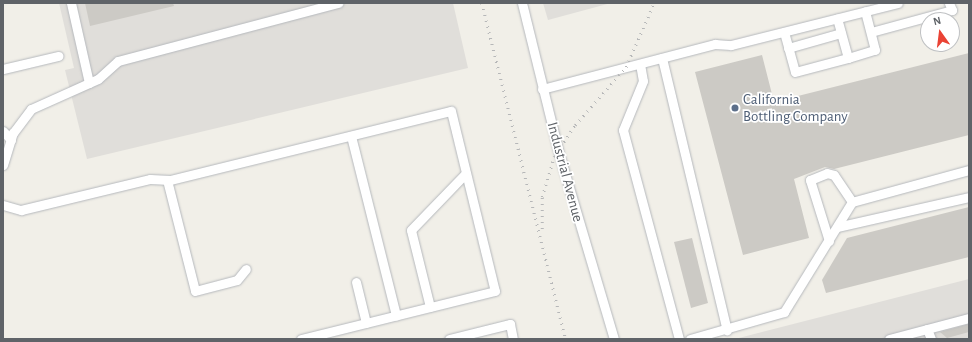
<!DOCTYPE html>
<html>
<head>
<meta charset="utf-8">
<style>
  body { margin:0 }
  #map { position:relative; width:972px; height:342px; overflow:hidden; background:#f1efe8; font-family:"Alegreya Sans",sans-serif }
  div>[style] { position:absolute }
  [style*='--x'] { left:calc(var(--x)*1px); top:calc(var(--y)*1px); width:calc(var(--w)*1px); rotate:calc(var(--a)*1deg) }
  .industrial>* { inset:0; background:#e0deda }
  .building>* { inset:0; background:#cccac5 }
  .roads { filter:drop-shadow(0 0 1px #b5b8bc) drop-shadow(0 0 1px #b5b8bc) }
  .minor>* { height:9px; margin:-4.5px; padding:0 4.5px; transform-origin:4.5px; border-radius:4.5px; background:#fff }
  .rail>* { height:2.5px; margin-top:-1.25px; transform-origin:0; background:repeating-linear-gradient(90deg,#b6b7b8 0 1px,transparent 0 6px) }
  .dots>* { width:11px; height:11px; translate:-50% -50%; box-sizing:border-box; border:2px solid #fff; border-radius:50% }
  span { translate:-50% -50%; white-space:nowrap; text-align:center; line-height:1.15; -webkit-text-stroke:3.5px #fff; paint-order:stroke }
  .service-label { font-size:15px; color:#4e5e75 }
  .left { translate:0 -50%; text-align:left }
  .street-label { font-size:15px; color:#5f6368 }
  .frame { position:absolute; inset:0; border:4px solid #5f6368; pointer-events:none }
  .north { position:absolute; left:920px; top:12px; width:40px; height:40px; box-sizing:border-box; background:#fff; border:1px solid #bfc1c3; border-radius:50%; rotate:346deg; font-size:11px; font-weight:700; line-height:16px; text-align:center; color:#5f6368 }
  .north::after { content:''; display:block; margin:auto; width:14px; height:18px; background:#ea4335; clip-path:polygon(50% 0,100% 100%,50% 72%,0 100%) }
</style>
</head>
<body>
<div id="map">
  <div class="industrial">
    <i style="clip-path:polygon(59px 3px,453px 3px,468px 68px,87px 159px,65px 70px,74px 68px)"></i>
    <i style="clip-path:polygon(543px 3px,611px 3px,548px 20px)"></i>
    <i style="clip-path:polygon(969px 279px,969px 339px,735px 339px)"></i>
  </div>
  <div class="building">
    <i style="clip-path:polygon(85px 3px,173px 3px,174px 6px,90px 26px)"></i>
    <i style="clip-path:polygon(969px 53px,969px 135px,834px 169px,825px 167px,794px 179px,809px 238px,743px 255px,695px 72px,762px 55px,774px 102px)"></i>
    <i style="clip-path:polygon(969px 207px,969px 257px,826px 293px,822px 280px,847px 238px)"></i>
    <i style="clip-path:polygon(692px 238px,708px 303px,691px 308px,674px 242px)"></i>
    <i style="clip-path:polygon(969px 324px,969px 332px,947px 338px,940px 332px)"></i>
  </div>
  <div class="roads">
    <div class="minor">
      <i style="--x:71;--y:3;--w:82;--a:77.3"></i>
      <i style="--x:522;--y:3;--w:151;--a:76.2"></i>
      <i style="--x:558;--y:150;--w:197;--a:73.5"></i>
      <i style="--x:784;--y:32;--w:41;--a:74.6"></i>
      <i style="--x:795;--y:72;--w:55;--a:-14.8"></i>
      <i style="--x:848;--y:58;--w:41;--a:-105.4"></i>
      <i style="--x:871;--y:32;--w:84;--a:-15.2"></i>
      <i style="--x:952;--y:10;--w:8;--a:-113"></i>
      <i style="--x:788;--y:48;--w:55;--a:-15.8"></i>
      <i style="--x:662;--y:58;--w:280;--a:76.6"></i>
      <i style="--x:848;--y:58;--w:28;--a:-17"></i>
      <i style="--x:875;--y:50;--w:40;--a:-104.4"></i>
      <i style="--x:640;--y:64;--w:17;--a:80"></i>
      <i style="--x:643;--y:81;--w:53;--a:112.2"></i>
      <i style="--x:623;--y:130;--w:216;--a:75"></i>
      <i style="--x:3;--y:69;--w:57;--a:-13.3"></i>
      <i style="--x:542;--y:89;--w:179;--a:-14.6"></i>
      <i style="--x:715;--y:44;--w:16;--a:4"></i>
      <i style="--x:731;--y:45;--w:172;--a:-14.1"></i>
      <i style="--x:3;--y:131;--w:12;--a:48"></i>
      <i style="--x:351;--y:136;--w:185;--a:75.9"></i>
      <i style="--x:3;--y:165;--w:34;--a:-73"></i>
      <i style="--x:13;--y:133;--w:30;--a:-53"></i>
      <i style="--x:31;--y:109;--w:73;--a:-24.1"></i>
      <i style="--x:98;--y:79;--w:27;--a:-42"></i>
      <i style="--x:118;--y:61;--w:228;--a:-14.8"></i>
      <i style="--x:167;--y:180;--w:114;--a:75.8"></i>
      <i style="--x:195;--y:291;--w:43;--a:-14.7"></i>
      <i style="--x:237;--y:280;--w:14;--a:-51"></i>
      <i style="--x:3;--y:205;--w:19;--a:16"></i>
      <i style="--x:21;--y:210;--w:133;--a:-13.5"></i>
      <i style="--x:150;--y:179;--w:20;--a:3"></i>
      <i style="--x:170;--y:180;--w:289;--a:-13.8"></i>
      <i style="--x:451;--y:111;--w:185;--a:76.3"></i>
      <i style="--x:495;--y:291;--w:200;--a:166.1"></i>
      <i style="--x:837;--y:227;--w:135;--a:-12.8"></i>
      <i style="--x:829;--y:241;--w:64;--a:-107.3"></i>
      <i style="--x:810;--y:180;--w:18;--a:-22"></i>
      <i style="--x:827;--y:173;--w:7;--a:16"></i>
      <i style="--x:834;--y:175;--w:32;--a:56"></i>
      <i style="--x:356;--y:282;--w:42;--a:76.3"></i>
      <i style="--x:430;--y:307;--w:79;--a:-103.9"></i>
      <i style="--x:411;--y:230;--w:79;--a:-46"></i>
      <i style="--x:927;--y:329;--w:11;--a:68"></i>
      <i style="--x:449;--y:339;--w:63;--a:-13.8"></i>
      <i style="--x:510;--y:324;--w:15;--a:79"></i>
      <i style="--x:690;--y:339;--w:98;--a:-16"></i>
      <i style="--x:784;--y:312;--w:129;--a:-58.3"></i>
      <i style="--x:852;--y:202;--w:121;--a:-15.3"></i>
      <i style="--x:889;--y:339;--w:83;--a:-14.7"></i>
    </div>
  </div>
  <div class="rail">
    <i style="--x:482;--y:3;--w:346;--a:76"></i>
    <i style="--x:542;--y:229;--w:32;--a:-90"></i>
    <i style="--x:542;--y:197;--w:42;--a:-73.3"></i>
    <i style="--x:554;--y:157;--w:38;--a:-57"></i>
    <i style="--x:575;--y:125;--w:77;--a:-48.7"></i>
    <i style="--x:626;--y:67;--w:70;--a:-66.4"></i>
  </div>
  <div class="dots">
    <i style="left:735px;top:108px;background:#5c6f8a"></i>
  </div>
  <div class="service-label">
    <span class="left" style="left:743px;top:108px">California<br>Bottling Company</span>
  </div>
  <div class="street-label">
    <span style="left:565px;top:172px;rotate:75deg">Industrial Avenue</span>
  </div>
  <div class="frame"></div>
  <div class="north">N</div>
</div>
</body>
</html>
